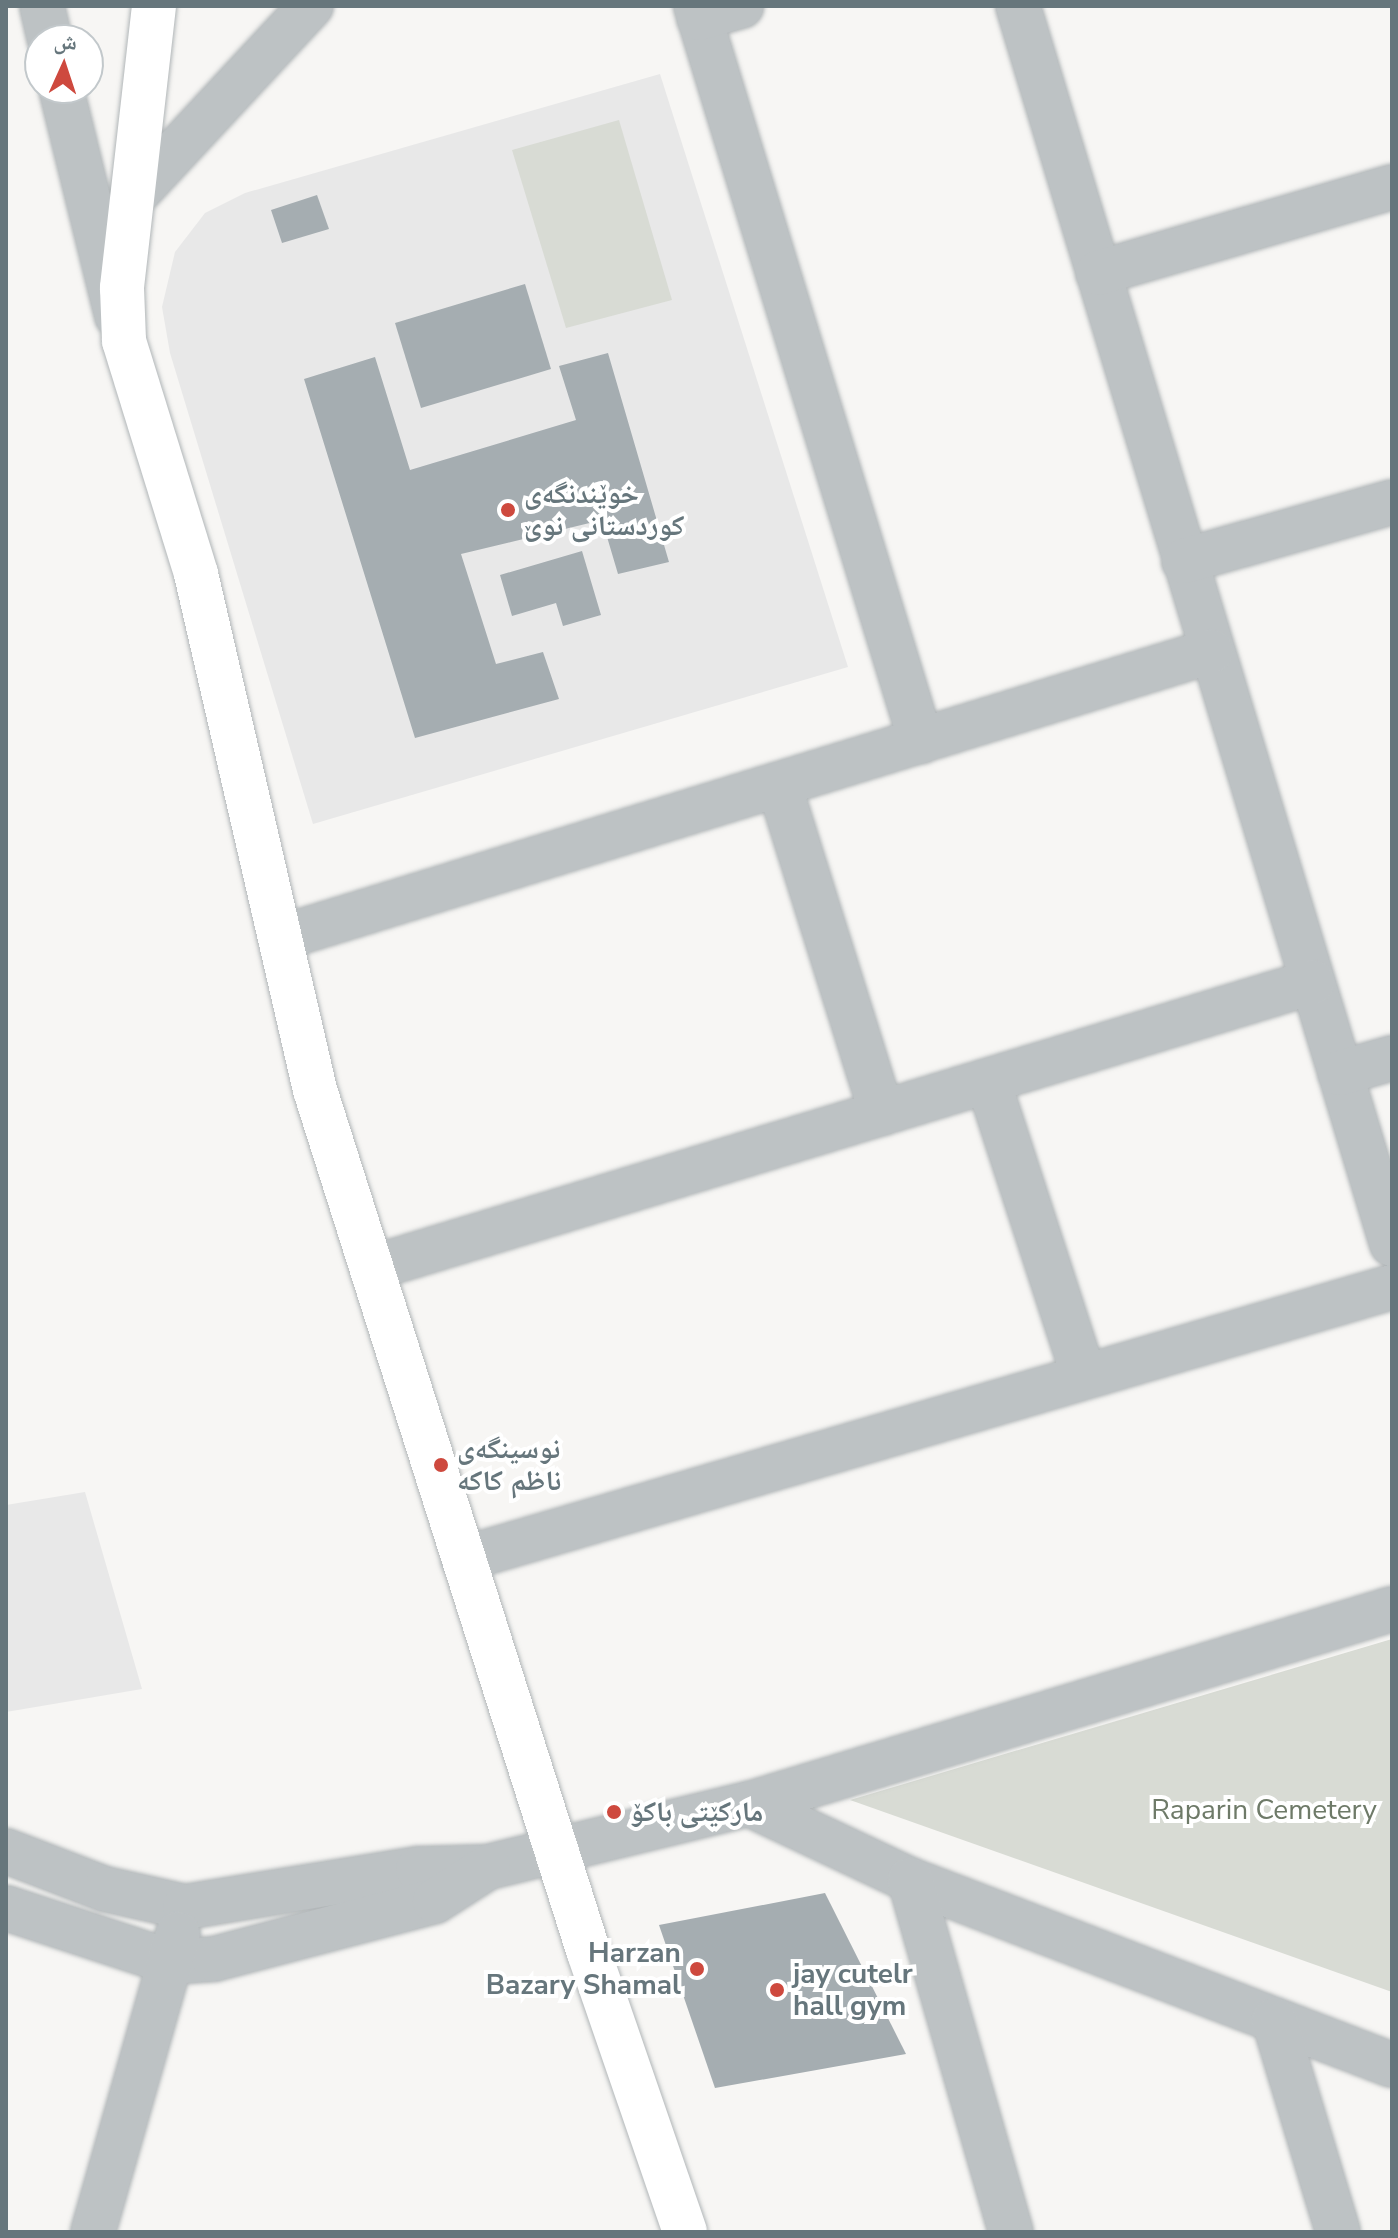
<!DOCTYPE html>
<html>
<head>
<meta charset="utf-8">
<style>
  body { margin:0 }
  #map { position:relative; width:1398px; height:2238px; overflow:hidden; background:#f7f6f4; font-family:"Nunito Sans","Noto Naskh Arabic",sans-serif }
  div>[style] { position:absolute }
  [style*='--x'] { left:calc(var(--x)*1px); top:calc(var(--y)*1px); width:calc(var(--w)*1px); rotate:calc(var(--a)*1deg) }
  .built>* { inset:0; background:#e8e8e8 }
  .green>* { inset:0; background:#d8dbd4 }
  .building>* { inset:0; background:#a5adb1 }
  .roads { filter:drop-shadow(0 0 2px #b1b6b8) drop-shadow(0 0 2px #b1b6b8) }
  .minor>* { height:44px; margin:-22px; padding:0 22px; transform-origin:22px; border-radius:22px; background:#bdc2c4 }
  .major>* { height:44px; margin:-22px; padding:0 22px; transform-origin:22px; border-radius:22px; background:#fff }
  .dots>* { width:22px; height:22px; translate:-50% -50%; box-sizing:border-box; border:4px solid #fff; border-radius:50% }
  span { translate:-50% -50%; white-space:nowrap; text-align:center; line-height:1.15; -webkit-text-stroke:8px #fff; paint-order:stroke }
  .poi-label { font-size:28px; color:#66767c; font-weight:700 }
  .left { translate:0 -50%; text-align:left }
  .right { translate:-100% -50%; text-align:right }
  .park-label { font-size:28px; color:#6e7a68 }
  .frame { position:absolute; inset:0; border:8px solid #66767c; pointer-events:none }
  .north { position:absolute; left:24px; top:24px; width:80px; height:80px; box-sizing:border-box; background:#fff; border:2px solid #c2c8cb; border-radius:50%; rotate:3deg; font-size:22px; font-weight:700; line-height:32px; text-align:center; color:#66767c }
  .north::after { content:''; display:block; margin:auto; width:28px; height:36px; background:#ce493e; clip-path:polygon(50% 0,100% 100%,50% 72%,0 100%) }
</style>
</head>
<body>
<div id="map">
  <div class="built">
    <i style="clip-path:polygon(660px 74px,848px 667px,313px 824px,170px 353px,162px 307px,175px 252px,205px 213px,245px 193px)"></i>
    <i style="clip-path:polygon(85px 1492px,142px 1689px,6px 1712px,6px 1505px)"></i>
  </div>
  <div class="green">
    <i style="clip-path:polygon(619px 120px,672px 300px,566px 328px,512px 150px)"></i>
    <i style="clip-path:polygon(1392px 1639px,1392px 1992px,850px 1800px)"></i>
  </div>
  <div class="building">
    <i style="clip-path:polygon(317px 195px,329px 229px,282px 243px,271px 210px)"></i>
    <i style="clip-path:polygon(525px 284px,551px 369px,421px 408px,395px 323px)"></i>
    <i style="clip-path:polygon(608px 353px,669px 562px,618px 574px,602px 520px,461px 554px,496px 664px,543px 652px,559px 699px,415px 738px,304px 379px,375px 357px,410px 470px,576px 420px,559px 366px)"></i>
    <i style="clip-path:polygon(582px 551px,601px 615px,563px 626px,556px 603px,512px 616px,500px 575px)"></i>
    <i style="clip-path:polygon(825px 1893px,906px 2054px,715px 2088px,659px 1925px)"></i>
  </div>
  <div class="roads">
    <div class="minor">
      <i style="--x:42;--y:6;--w:35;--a:77"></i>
      <i style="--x:696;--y:6;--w:769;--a:72.98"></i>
      <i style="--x:1018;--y:6;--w:1293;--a:73.19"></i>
      <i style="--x:699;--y:18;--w:44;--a:-15.9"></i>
      <i style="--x:61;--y:88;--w:235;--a:76.2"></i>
      <i style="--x:136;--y:194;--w:257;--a:-47.1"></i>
      <i style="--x:1098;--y:273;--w:306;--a:-16.3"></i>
      <i style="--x:1184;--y:561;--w:216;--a:-15.8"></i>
      <i style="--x:779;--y:785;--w:344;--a:72.6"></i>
      <i style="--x:280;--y:938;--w:974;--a:-17.13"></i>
      <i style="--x:1340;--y:1073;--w:54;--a:-16.1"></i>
      <i style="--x:988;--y:1081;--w:311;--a:72"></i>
      <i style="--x:372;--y:1268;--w:983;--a:-16.92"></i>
      <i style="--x:463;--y:1559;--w:968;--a:-16.32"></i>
      <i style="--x:749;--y:1804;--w:178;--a:25.3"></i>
      <i style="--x:910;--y:1880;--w:516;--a:21"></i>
      <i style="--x:6;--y:1851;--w:106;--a:21"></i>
      <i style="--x:105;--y:1889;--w:82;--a:12.7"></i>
      <i style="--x:185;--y:1907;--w:236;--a:-9.3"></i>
      <i style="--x:418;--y:1869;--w:70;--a:-1.6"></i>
      <i style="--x:488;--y:1867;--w:268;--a:-13.6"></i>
      <i style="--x:749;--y:1804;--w:672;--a:-16.87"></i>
      <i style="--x:910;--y:1880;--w:366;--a:74"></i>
      <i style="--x:6;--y:1908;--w:173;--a:18.2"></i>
      <i style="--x:170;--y:1962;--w:44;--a:-3.9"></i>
      <i style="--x:214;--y:1959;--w:228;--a:-14.7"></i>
      <i style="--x:435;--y:1901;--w:63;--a:-32.7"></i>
      <i style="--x:1274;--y:2020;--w:221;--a:73.2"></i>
      <i style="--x:93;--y:2232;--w:310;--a:-74.1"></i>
    </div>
    <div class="major">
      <i style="--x:154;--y:6;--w:284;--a:96.5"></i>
      <i style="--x:122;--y:288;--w:53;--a:87.8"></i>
      <i style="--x:124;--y:341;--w:244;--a:72.8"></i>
      <i style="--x:196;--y:574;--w:530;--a:77.01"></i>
      <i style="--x:315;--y:1090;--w:905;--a:72.39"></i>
      <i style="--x:589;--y:1953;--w:295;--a:71"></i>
    </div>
  </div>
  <div class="dots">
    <i style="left:508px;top:510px;background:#ce493e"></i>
    <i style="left:441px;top:1465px;background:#ce493e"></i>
    <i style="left:614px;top:1812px;background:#ce493e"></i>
    <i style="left:697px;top:1969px;background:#ce493e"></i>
    <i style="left:777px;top:1990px;background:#ce493e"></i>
  </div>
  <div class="poi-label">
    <span class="left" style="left:524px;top:510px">خوێندنگەی<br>کوردستانی نوێ</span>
    <span class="left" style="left:457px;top:1465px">نوسینگەی<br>ناظم کاکە</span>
    <span class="left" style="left:630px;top:1812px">مارکێتی باکۆ</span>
    <span class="right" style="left:681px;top:1969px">Harzan<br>Bazary Shamal</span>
    <span class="left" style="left:793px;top:1990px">jay cutelr<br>hall gym</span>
  </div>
  <div class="park-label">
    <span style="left:1264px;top:1810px">Raparin Cemetery</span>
  </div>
  <div class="frame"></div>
  <div class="north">ش</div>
</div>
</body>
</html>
